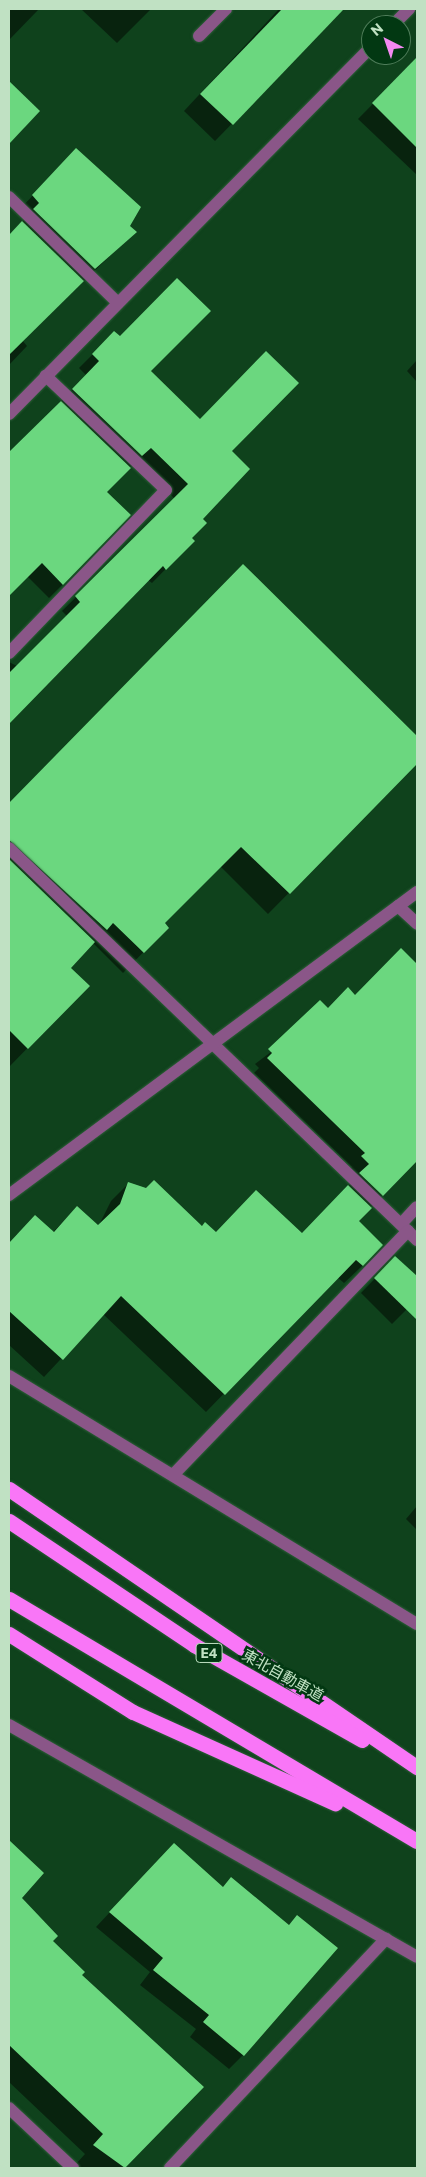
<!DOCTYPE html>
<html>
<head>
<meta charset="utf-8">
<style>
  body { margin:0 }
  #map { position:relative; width:426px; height:2177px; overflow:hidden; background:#0f421c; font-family:Commissioner,"Noto Sans JP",sans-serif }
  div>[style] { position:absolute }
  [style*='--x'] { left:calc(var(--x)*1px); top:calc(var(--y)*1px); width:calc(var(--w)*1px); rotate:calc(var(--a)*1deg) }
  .shadow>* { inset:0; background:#0007 }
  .building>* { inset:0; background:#6bd77f }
  .roads { filter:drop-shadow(0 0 1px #2f5f3a) drop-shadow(0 0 1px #2f5f3a) }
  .minor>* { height:12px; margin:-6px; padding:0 6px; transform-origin:6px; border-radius:6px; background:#8a5688 }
  .highway>* { height:15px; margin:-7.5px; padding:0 7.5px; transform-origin:7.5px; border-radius:7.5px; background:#f976f7 }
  span { translate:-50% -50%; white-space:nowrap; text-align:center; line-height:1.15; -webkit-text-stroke:5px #023812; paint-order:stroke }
  .shield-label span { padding:1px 4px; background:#023812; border:1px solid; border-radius:4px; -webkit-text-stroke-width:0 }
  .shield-label { font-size:14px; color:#c0e1c3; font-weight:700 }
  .street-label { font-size:15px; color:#c0e1c3 }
  .frame { position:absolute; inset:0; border:10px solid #c0e1c3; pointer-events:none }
  .north { position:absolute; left:361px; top:15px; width:50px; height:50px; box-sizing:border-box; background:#023812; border:1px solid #4e7c59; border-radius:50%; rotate:319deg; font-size:14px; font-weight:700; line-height:20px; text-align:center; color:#c0e1c3 }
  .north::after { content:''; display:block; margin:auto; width:18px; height:22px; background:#f389f1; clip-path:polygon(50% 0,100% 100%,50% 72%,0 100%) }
</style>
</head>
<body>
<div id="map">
  <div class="shadow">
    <i style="clip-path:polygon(9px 9px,39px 9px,9px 40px)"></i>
    <i style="clip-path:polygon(81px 9px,151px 9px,117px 43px)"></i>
    <i style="clip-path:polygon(279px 9px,344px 9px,215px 141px,184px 111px)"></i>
    <i style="clip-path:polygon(417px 59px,417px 175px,358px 119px)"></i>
    <i style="clip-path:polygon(9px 82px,39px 111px,9px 142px)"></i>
    <i style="clip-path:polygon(63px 164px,135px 232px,22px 340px,27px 346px,9px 365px,9px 236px,26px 218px,19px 210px)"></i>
    <i style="clip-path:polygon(114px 333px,230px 452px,190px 538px,193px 541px,152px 583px,148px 580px,9px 722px,9px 662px,17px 666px,67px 616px,62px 611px,175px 499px,136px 461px,106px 492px,63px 584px,49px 598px,27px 576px,9px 595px,9px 455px,86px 375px,79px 368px)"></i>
    <i style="clip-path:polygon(417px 360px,417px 382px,407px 371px)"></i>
    <i style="clip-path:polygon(243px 566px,417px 737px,417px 763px,268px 914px,220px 866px,163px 923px,167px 928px,123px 973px,93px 943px,70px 968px,88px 986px,9px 1067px,9px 804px)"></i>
    <i style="clip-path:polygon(401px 950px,417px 967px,417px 1159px,357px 1221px,382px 1245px,362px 1266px,344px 1283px,337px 1277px,206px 1412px,103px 1314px,44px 1377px,9px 1345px,9px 1244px,17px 1234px,53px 1232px,77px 1207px,98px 1227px,111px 1201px,129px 1183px,216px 1234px,302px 1235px,356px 1178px,348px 1171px,352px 1167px,254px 1073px,259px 1068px,255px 1064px,328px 1009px,355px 996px)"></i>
    <i style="clip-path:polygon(395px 1258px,417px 1278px,417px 1299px,392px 1324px,361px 1293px)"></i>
    <i style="clip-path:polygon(417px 1506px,417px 1530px,406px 1519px)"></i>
    <i style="clip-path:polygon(9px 1842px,42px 1873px,20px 1898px,52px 1941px,80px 1975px,202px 2087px,123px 2168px,78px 2168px,75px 2165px,85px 2154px,9px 2082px)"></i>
    <i style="clip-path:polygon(160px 1859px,288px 1926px,297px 1917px,243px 2055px,229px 2069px,190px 2037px,196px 2029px,140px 1985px,150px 1972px,96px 1927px)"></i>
  </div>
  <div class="building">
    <i style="clip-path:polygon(282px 9px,344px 9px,233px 125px,200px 94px)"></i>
    <i style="clip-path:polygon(417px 57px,417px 148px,372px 103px)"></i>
    <i style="clip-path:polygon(9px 81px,40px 111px,9px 144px)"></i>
    <i style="clip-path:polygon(76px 148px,141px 207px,130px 226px,137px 232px,95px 269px,33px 209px,39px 203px,32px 195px)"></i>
    <i style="clip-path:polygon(22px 221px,84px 281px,9px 355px,9px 235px)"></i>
    <i style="clip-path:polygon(177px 278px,211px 311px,151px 371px,200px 419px,266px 351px,299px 383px,232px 451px,250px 469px,203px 519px,207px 523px,192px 538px,195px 541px,166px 570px,163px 566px,9px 724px,9px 673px,80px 602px,75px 596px,188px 484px,151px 448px,142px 456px,72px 389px,99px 361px,92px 354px,114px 331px,120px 336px)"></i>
    <i style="clip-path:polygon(61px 401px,131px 468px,107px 492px,131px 515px,63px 585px,42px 563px,9px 596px,9px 452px)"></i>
    <i style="clip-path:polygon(243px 564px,417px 736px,417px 764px,290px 894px,241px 847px,165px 923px,169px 928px,144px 953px,113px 923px,107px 930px,9px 840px,9px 803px)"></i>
    <i style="clip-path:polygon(9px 859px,95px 942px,71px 968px,90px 986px,28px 1049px,9px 1030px)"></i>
    <i style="clip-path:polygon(401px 948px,417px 964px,417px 1161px,383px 1196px,359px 1173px,369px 1164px,361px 1156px,365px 1153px,267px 1058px,272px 1053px,268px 1049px,320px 1000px,328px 1008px,348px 987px,355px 995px)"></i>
    <i style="clip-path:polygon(154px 1180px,202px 1226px,205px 1222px,216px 1232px,256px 1190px,302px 1233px,348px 1185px,372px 1208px,359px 1221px,383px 1245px,363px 1266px,356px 1260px,225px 1395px,121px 1296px,63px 1360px,9px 1311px,9px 1243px,35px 1215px,54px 1232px,77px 1206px,98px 1225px,120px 1204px,128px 1182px,146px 1188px)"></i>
    <i style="clip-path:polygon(395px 1256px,417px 1276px,417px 1320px,374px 1278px)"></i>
    <i style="clip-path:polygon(9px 1840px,44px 1873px,22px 1898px,58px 1936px,53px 1941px,85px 1972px,82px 1975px,204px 2087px,125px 2168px,93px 2145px,103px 2134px,9px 2045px)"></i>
    <i style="clip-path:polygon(174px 1843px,223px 1887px,231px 1877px,289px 1925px,297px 1915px,338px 1948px,244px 2056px,203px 2022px,209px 2015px,153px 1970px,163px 1958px,109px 1912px)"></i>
  </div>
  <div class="roads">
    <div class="minor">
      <i style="--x:393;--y:25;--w:23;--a:-45"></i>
      <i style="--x:199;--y:36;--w:38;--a:-45"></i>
      <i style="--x:9;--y:197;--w:152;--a:44.2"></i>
      <i style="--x:9;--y:414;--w:515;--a:-45.39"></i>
      <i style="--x:9;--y:653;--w:226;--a:-46.1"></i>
      <i style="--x:166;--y:490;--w:166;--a:-136.5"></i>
      <i style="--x:9;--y:848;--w:566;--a:43.85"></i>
      <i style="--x:398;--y:906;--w:26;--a:43"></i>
      <i style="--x:9;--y:1195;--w:508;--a:-36.6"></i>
      <i style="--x:401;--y:1224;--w:23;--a:-47"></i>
      <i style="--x:9;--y:1376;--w:477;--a:31.3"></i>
      <i style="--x:173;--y:1475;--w:339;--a:-46.1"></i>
      <i style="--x:9;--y:1725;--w:469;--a:29.6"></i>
      <i style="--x:9;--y:2108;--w:88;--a:43.2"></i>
      <i style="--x:170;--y:2168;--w:315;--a:-46.7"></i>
    </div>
    <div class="highway">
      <i style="--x:9;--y:1489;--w:494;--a:34.3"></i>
      <i style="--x:9;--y:1521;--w:223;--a:33.8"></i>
      <i style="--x:194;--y:1645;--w:193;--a:29.5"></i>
      <i style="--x:9;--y:1599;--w:474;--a:30.7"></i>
      <i style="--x:9;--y:1634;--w:146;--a:32.2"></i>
      <i style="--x:133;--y:1712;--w:222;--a:24.3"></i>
    </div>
  </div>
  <div class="shield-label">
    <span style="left:209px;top:1653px">E4</span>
  </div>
  <div class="street-label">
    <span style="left:283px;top:1675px;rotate:29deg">東北自動車道</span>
  </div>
  <div class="frame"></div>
  <div class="north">N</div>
</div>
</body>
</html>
